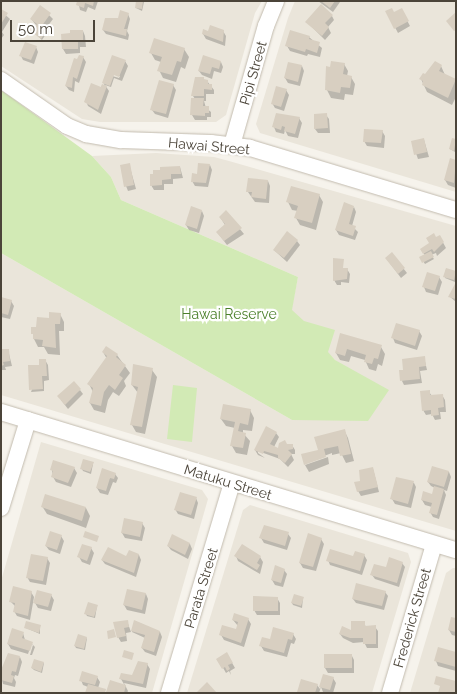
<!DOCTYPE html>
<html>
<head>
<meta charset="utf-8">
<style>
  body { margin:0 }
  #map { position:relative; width:457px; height:694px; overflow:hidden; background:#f6f3ec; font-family:Raleway,sans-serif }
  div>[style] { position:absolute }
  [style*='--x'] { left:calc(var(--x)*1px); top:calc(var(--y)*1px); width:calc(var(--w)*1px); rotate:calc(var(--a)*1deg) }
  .residential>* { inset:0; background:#eae5da }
  .green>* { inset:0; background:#d2eab5 }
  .shadow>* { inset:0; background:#0003 }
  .building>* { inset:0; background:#d8cfc1 }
  .roads { filter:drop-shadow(0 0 1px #c2bbae) drop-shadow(0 0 1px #c2bbae) }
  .minor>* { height:16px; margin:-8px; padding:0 8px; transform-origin:8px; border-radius:8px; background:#fff }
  span { translate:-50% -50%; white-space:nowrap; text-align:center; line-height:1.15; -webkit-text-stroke:4.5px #fff; paint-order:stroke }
  .street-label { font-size:14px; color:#4b4439 }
  .park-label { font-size:14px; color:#4a7f2a }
  .frame { position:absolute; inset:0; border:2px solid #4b4439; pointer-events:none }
  .scale { position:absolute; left:10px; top:20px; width:85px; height:22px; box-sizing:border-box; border:2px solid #4b4439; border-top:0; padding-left:6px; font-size:15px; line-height:18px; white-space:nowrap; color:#4b4439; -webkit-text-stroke:4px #fff; paint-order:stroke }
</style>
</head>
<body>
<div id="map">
  <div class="residential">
    <i style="clip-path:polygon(1px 1px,262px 1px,255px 13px,226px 115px,216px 122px,100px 122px,82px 119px,1px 66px)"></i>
    <i style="clip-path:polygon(295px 1px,456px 1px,456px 192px,260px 133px,256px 124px,288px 18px)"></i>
    <i style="clip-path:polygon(156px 153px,214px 157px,229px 161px,456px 226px,456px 531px,1px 395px,1px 253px,292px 420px,338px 363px,290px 316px,298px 277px,121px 200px,111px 177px,92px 156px)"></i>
    <i style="clip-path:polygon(41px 442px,202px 490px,208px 499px,152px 693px,1px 693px,1px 581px)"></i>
    <i style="clip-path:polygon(250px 505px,408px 553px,411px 562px,372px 693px,187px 693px,243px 510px)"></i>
    <i style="clip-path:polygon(453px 568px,456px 568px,456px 693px,410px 693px,446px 573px)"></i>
  </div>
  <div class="green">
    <i style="clip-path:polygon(1px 90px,92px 156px,111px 177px,121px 200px,298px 277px,292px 310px,304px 321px,335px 330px,328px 352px,335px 360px,389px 390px,368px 421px,292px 420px,1px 253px)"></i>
    <i style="clip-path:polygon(173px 385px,197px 388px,192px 442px,167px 439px)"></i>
  </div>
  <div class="shadow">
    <i style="clip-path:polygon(78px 1px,98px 1px,95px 10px,88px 7px,86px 12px,80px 10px)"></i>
    <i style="clip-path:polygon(138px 1px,144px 2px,142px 11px,136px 8px)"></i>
    <i style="clip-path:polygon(318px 1px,339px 1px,340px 2px,333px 12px)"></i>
    <i style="clip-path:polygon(41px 7px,53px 19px,44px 31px,46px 34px,42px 40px,32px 31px,37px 26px,31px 19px)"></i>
    <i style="clip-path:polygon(401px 9px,410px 26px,398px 33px,387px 12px,393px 14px)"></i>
    <i style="clip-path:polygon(1px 11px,10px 19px,2px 32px,4px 35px,1px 39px)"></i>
    <i style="clip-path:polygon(128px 14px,130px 19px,127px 31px,129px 35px,128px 40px,106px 34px,103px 30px)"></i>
    <i style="clip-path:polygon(332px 16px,334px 20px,328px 27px,331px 33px,325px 40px,307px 22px)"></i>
    <i style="clip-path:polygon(83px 31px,85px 36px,86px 47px,80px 47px,80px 53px,66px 54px,63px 49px,71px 35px)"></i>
    <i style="clip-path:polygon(223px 31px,226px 36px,225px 46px,206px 39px,203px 34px)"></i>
    <i style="clip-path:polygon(309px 37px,322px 48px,320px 57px,308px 54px,307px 56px,290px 51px,287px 46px)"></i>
    <i style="clip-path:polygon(36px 47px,38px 52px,34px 64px,23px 60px,21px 56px)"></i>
    <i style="clip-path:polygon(184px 49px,189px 57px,185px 69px,181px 67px,176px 82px,163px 78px,159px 70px,161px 62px,155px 60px,151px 53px)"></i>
    <i style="clip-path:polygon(evenodd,113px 56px,125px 61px,128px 66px,122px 81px,114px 78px,111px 87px,105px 85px,109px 91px,101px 114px,88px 106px,86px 101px,92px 85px,101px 88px,102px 85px,105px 86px,103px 82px,113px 56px,109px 72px,120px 76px,119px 78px,109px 75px,109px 72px)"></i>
    <i style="clip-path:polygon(83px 57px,86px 62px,79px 83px,75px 81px,74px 92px,69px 90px,66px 86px,78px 61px)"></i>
    <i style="clip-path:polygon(221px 62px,223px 67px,221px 73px,214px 71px,212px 79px,202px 75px,199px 71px)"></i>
    <i style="clip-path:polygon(344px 64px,348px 71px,347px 76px,351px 77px,355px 84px,353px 95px,345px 94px,344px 100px,331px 98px,327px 90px,331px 68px)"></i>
    <i style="clip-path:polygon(302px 66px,304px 71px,300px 86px,288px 83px,285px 78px)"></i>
    <i style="clip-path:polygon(441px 66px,445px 75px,456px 82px,456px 97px,452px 105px,427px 92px,421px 79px)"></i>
    <i style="clip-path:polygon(207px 81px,214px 90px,214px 94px,206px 94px,206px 101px,204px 101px,206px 108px,211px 112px,211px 117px,207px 117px,207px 120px,195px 120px,192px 115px,195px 99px,193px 96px)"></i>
    <i style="clip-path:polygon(173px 85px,176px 90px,168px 118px,155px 114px,152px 110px)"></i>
    <i style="clip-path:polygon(286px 90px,289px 95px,284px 111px,275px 108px,272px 103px)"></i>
    <i style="clip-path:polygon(326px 115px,329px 119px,330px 133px,318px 133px,315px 129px)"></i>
    <i style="clip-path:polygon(299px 118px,302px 123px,298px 138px,288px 136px,285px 130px,284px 134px,276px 132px,274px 127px)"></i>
    <i style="clip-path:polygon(382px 131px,385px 136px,384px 148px,367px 146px,364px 141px)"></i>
    <i style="clip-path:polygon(424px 140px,429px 157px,418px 159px,412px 142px)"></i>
    <i style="clip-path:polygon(456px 140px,456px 150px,455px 152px,450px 149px)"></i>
    <i style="clip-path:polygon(451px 159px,456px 161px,456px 188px,448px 185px,445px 180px)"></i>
    <i style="clip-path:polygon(129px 164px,136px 189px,128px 191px,126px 186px)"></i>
    <i style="clip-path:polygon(210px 165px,212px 170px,208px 187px,195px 186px,192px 181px)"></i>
    <i style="clip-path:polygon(180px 167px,183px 178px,173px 179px,173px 184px,164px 184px,164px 190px,154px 190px,151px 185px)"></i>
    <i style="clip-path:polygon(268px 181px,270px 186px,269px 203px,255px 202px,248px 192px)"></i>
    <i style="clip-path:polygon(319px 195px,323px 202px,316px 230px,300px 225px,296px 218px,298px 211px,292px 210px,288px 202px)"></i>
    <i style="clip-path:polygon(354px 207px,356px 212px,352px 226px,358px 232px,355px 240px,339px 235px,336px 230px)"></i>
    <i style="clip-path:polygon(202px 211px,204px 216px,199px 233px,189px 230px,186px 225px)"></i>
    <i style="clip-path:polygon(226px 212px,244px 234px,227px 245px,217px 232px,225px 225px,220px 217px)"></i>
    <i style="clip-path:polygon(440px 237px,446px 248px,437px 256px,436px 253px,431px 255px,434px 259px,425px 264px,421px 258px,425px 256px,422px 249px)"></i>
    <i style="clip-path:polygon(297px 241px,300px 245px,287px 262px,274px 250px)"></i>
    <i style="clip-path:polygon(392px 254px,407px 273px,401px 278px,386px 258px)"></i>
    <i style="clip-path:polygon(343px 260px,343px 269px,347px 269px,350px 274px,349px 283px,341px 282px,341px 285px,337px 285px,334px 280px)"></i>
    <i style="clip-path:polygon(446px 269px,456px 272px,455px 282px,445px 278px)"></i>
    <i style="clip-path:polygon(439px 277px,442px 282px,438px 295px,426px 292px,424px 287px)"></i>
    <i style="clip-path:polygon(456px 285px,456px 302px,449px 296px)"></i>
    <i style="clip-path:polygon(1px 299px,11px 301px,14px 306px,10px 319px,1px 317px)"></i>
    <i style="clip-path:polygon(60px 314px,64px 322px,64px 331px,59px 331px,60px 355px,48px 354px,44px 347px,38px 347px,34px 339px,37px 328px)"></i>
    <i style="clip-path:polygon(419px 331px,422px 336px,417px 350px,395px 343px,393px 338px)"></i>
    <i style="clip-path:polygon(341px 335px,381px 347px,385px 354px,382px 366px,378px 364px,376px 371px,369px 369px,365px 360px,351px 356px,349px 362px,340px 360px,336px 353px)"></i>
    <i style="clip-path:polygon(8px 350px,12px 366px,5px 367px,6px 370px,2px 370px,1px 374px,1px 351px)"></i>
    <i style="clip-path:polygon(103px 352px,117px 355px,130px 373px,124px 381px,126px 386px,119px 396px,113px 392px,108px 400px,105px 413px,94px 410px,90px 403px,93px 392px,89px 384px,107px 359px)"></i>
    <i style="clip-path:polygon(424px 357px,427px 370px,420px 371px,422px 383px,404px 385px,402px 381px,404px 371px)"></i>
    <i style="clip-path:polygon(45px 360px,48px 365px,49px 380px,44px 381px,44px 391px,31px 392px,41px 366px)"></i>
    <i style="clip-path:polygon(152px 370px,157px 377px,145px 434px,136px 432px,132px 425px,138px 393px,132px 385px)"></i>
    <i style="clip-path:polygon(80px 390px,83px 394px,68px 409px,61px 400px)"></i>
    <i style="clip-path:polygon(429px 392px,432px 396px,442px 395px,445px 400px,446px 412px,440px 412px,441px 419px,435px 420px,432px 414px,426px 415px,423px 410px)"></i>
    <i style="clip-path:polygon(250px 410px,254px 418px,252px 431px,243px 430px,243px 433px,250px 441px,247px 455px,236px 453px,232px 446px,235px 428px,226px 426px,221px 419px)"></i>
    <i style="clip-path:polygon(344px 430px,348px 438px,354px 461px,346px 463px,341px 453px,332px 455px,332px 453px,305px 463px)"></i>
    <i style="clip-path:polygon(276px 433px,279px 437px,274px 447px,279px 449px,287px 445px,292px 445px,295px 450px,295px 454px,291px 454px,294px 460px,288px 467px,280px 459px,258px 451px,258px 453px,265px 458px,258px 455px,255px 450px)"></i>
    <i style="clip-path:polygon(328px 457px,329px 464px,309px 472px,305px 465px)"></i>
    <i style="clip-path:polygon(93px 464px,91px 474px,83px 471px,82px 469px)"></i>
    <i style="clip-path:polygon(433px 467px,449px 472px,451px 477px,447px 491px,444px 490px,446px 495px,439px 519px,433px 517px,430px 512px,432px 507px,425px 505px,422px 500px,433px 495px,435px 488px,431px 486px,428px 482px)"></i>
    <i style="clip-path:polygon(74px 468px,77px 473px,71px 487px,56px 482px,53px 477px,52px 470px)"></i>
    <i style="clip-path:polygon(373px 469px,379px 492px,361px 496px,358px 491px,361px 482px)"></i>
    <i style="clip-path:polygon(115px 474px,118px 478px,116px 483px,113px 482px,108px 495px,100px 493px,97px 488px)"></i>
    <i style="clip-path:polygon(397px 478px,414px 483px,416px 487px,411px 508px,395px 504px,392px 499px)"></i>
    <i style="clip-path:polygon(196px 498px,198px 503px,194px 519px,178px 514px,175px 509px)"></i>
    <i style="clip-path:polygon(42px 506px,86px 508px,90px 516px,86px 528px,47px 514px)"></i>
    <i style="clip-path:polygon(142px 523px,145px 528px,142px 541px,125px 538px,122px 533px)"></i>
    <i style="clip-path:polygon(288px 534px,291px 538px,287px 550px,264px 543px,261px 538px)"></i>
    <i style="clip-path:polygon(61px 536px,64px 541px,60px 554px,49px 550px,46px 546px)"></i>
    <i style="clip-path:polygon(173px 536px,190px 544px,192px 549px,188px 559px,171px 550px,168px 546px)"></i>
    <i style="clip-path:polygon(321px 539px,324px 544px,316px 571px,303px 568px,300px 563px)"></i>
    <i style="clip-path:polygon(91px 548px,94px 553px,90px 565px,82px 562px,79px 557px)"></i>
    <i style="clip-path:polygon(139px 555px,141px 560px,136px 577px,105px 564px,102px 560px)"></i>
    <i style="clip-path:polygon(364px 555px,367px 560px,362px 575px,330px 565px,328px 560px)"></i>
    <i style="clip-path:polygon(236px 556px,260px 557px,263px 562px,260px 574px,238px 561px)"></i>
    <i style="clip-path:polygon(47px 558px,50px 563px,46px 585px,30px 582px,27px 577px)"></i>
    <i style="clip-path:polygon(402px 563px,405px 567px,399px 587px,375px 579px,372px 575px)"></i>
    <i style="clip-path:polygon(284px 570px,287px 574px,283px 587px,275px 585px,272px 580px)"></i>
    <i style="clip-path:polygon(31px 592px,34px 597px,30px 620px,17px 616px,14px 611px,16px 607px,10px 601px)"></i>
    <i style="clip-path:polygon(385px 592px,388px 596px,384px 610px,356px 603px,353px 599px)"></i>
    <i style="clip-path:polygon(146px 594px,148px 599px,145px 614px,127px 610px,124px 605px)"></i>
    <i style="clip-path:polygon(51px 595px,54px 600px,51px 611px,38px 608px,35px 603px)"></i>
    <i style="clip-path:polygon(277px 598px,280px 603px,280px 615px,257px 615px,254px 610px)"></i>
    <i style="clip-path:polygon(303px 598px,302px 608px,293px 605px,292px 603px)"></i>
    <i style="clip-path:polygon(97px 606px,95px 618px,87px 616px,86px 614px)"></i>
    <i style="clip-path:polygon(248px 619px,251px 624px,244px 647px,224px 640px,221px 635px,237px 630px,238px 626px,233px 620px)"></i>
    <i style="clip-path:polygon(456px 620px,456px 636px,452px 635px,449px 630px)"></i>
    <i style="clip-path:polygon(127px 621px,131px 632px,126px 633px,127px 641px,121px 642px,118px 637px)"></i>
    <i style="clip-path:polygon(135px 621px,160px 632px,162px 637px,156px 656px,145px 652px,142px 648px,145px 638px,132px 632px)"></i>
    <i style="clip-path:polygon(364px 623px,366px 627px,375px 627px,378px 631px,378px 648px,367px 648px,364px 642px,353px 643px,343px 638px,340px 634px,352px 632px)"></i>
    <i style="clip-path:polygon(40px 626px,40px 634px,26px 628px)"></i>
    <i style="clip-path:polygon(23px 633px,25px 640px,33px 645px,31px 645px,28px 654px,11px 649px,8px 644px)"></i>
    <i style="clip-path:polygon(293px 634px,296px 639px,294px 644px,291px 643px,287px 657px,264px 651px,261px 646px)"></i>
    <i style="clip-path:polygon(87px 638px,85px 650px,76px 648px,75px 646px)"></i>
    <i style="clip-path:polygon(33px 645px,35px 647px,32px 655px,30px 655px)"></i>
    <i style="clip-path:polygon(456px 653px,456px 671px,438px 666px,436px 661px)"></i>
    <i style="clip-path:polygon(227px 654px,235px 668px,230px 671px,231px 675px,229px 671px,226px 673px,218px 659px)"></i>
    <i style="clip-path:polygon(352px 656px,354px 660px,354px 673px,328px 673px,325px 668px)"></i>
    <i style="clip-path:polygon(20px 657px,22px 662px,18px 676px,15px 675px,14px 678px,16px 682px,15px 687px,3px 684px,1px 675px)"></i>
    <i style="clip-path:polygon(44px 663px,42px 673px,34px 670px,32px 668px)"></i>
    <i style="clip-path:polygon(147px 664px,150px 669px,146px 688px,124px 683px,128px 691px,127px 693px,107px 693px,111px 682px,125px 686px,121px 679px,132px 677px)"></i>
    <i style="clip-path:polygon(324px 675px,333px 678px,336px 683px,333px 693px,323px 692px,321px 687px,319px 693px,299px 693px,317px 685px,320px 689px)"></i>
    <i style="clip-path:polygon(97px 677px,100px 682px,98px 688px,106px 693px,87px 693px,88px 687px,83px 685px,81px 680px)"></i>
  </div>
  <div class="building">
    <i style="clip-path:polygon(77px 1px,94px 1px,93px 6px,85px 3px,84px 8px,76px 5px)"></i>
    <i style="clip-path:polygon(136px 1px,143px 1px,142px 9px,135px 8px)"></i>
    <i style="clip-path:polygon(321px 1px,335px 1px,330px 8px)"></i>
    <i style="clip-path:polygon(321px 4px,333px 15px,325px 23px,329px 27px,322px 36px,305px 22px)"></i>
    <i style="clip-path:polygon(40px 5px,51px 13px,41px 27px,46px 31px,41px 39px,31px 31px,37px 24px,30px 19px)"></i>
    <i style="clip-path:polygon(392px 8px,394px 12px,402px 8px,409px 21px,394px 29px,385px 11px)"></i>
    <i style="clip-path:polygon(1px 9px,8px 13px,1px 24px)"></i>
    <i style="clip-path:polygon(120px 10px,129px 13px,124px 29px,127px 29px,126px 36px,102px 30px,105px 18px,118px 18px)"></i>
    <i style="clip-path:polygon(456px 12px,456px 30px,454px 31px,446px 21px)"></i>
    <i style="clip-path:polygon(210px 25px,224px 30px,223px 42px,202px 34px,203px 29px,208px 31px)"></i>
    <i style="clip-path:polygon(70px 30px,83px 30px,83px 42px,78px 42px,78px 49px,62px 49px,61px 34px,70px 33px)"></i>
    <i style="clip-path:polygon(290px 30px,310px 36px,309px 39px,320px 42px,317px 53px,306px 49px,305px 52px,285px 46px)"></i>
    <i style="clip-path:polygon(154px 38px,185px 48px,181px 62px,177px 61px,172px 75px,157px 71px,162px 57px,149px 53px)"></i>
    <i style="clip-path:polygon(25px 42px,37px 46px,31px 60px,19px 56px)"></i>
    <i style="clip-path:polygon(79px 55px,84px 56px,77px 79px,73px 77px,72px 88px,65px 86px,74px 58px,77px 59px)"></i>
    <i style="clip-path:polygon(112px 55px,126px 60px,119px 77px,114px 75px,110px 86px,102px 83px)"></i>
    <i style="clip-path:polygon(203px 55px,221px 61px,219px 69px,212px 67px,210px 74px,198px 71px)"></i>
    <i style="clip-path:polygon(331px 61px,345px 63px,343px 74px,352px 76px,350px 88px,341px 87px,340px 93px,325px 90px,326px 66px,330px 67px)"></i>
    <i style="clip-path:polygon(435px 61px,442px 65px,439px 71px,456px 79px,448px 98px,422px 85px,423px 81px,419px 79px,423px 73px,425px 74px)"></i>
    <i style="clip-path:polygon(288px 62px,302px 65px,298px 82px,284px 78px)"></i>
    <i style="clip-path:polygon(195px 77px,204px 77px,204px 79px,208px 80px,208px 84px,212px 84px,212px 90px,204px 89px,204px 96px,191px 96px)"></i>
    <i style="clip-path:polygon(159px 80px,174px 84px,166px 114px,150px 110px)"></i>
    <i style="clip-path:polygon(91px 83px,101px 87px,102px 84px,107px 86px,98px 110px,84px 102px)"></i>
    <i style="clip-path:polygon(276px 86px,287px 89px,281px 107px,271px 104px)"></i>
    <i style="clip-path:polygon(191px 98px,204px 98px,203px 106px,209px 106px,209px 113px,205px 113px,205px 116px,190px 115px)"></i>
    <i style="clip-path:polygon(276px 113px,300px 117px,295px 134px,284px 131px,285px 127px,282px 126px,281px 130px,272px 127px)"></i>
    <i style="clip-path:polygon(327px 113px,328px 128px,314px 129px,314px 114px)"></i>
    <i style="clip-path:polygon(364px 129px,383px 130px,381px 143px,363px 142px)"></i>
    <i style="clip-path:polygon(424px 138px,427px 152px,414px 155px,411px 141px)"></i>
    <i style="clip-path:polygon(452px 138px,456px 139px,454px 151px,449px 149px)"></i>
    <i style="clip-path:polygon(450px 158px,456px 160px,454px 183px,444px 180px)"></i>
    <i style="clip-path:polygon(130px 163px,134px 185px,124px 187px,120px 165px)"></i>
    <i style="clip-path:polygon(198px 163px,210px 164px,206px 183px,191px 182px,192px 173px,197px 174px)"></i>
    <i style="clip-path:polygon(180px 166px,181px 174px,171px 174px,171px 179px,162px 180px,162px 185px,150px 186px,150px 174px,153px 174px,153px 170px,160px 170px,160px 167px)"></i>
    <i style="clip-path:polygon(248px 178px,268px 180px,266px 199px,251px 197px,252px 192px,246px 192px)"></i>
    <i style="clip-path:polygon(291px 186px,320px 194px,312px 223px,294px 218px,298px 206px,286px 202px)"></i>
    <i style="clip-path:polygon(344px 202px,354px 206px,349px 224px,356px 226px,353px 236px,335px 230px)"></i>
    <i style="clip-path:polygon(191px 206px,202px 210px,197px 229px,185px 225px)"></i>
    <i style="clip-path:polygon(226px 210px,242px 228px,224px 241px,216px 232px,225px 224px,219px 217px)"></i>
    <i style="clip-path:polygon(287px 231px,298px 240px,284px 258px,273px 250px)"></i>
    <i style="clip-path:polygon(434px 233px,436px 237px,440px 235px,444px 242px,434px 252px,432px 249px,423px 254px,420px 249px,429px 243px,426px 238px)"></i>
    <i style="clip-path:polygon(431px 251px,434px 257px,422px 263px,419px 257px)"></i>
    <i style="clip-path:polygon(392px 252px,405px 268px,398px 274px,385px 258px)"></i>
    <i style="clip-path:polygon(333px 258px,344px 259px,343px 268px,348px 268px,347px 279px,333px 281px)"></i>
    <i style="clip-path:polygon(446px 268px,456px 271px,454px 280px,443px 277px)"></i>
    <i style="clip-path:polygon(427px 272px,440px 276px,435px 291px,422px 287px)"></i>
    <i style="clip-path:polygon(456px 282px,456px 299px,448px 297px)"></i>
    <i style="clip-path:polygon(1px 297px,12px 300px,8px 315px,1px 313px)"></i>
    <i style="clip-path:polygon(49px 312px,61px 313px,60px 324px,55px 324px,56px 348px,42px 346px,43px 340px,33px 339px,33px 334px,31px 334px,31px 327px,36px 327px,37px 317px,49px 318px)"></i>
    <i style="clip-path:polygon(396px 323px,420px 330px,415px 346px,391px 338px)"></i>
    <i style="clip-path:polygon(340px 333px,382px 345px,378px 359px,374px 358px,372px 364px,364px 362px,366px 355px,347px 349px,345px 356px,335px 353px)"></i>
    <i style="clip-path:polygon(106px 346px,118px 354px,116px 357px,126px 365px,119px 375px,123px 378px,115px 390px,109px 385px,104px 392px,101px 406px,89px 403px,93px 388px,87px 384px,107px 356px,102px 352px)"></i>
    <i style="clip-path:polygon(1px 349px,9px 349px,10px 361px,3px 362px,4px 365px,1px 366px)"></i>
    <i style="clip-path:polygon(425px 356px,426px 366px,419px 367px,420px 379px,400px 381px,399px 370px,403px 370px,402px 359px)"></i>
    <i style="clip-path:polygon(39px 359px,46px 359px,47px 376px,42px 376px,43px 389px,29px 390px,28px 365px,39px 365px)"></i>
    <i style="clip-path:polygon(133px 364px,153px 368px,142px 427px,130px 425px,138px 387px,131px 385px)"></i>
    <i style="clip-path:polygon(74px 381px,81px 389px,65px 405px,57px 396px)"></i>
    <i style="clip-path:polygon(430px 390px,430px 395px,443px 394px,444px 407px,438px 408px,439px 415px,431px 416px,431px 410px,422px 411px,420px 391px)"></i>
    <i style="clip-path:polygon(223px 404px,251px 409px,248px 425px,240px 423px,238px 431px,246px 433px,243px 448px,230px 446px,235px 422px,220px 419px)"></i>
    <i style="clip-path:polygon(266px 426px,277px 432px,270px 444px,278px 448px,279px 443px,285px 440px,287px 444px,293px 444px,293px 449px,288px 450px,292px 454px,285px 463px,278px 458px,278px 455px,264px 451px,263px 454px,254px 450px)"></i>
    <i style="clip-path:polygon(345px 429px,351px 454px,340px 456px,338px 446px,324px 449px,326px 457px,304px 465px,301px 454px,318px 450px,314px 437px)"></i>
    <i style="clip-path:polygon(83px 459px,94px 462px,90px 472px,80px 469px)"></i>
    <i style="clip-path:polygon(53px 460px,75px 467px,68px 483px,51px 477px,53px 471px,50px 470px)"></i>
    <i style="clip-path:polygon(432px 466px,449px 471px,444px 487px,427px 482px)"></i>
    <i style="clip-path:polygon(373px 467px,378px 487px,357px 492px,354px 482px,360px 481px,359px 470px)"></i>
    <i style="clip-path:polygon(102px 468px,116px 473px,114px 479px,110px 478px,106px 491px,96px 488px)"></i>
    <i style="clip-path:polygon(396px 477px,414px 481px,408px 504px,390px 499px)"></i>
    <i style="clip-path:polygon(434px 486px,444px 489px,437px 515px,429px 513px,432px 503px,421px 500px,423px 491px,432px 494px)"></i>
    <i style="clip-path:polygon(180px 492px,197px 497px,191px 515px,174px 510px)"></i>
    <i style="clip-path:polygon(45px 494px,86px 507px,82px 521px,41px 507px)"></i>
    <i style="clip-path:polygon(124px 518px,143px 522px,140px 537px,121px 533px)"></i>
    <i style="clip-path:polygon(264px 525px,289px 532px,285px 546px,259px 538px)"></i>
    <i style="clip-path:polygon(50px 531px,62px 535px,57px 550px,45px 546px)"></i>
    <i style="clip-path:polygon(85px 531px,99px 536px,97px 542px,83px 537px)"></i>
    <i style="clip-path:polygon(308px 533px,322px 538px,313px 567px,299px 563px)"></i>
    <i style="clip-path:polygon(172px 534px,190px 543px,185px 555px,167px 546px)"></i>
    <i style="clip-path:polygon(82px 544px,92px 547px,87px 561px,77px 557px)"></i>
    <i style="clip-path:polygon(242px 544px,261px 556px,257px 563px,260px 565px,257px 570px,234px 556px)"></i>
    <i style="clip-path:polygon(108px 547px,126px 556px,129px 550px,139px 554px,134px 573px,101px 560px)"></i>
    <i style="clip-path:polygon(330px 549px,353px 556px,355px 551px,365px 554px,360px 571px,326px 561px)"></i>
    <i style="clip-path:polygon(31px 554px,48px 557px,43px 581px,26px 578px)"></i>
    <i style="clip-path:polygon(389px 557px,403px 562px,397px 583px,370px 575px,374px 564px,386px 567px)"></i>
    <i style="clip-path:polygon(275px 565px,285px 569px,281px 583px,271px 580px)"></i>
    <i style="clip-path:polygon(356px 583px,386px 591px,382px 606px,352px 599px)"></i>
    <i style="clip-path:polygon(13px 586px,32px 591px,28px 616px,13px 612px,15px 603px,9px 602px)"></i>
    <i style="clip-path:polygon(127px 589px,146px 593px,142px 610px,123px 605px)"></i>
    <i style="clip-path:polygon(37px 590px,52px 594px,48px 607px,33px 603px)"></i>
    <i style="clip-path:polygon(294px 594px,304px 597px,301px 606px,291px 603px)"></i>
    <i style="clip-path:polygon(253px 596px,278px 597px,278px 611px,253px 611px)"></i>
    <i style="clip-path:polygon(88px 602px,98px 605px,94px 617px,84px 614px)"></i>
    <i style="clip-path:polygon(234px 613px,249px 618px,241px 643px,219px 635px,222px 625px,236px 629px,238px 622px,232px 620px)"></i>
    <i style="clip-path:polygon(451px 617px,456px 618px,456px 632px,448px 630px)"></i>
    <i style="clip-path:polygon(128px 620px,129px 627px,124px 628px,126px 636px,117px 638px,113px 622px)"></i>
    <i style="clip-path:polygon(134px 620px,160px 631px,154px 652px,141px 648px,145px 635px,131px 631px)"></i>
    <i style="clip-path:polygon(26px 621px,41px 625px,39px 633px,24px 628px)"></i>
    <i style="clip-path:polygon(351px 621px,365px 621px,365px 626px,376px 625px,376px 644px,363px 644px,363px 638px,350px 638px,339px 634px,342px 626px,351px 630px)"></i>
    <i style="clip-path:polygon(273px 627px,294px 633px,292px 640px,288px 639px,284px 653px,259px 646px,262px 637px,270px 639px)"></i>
    <i style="clip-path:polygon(12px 628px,24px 632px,22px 638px,33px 642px,30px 651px,7px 644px)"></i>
    <i style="clip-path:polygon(114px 629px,116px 637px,108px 639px,107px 631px)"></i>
    <i style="clip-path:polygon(78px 634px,87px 637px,84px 649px,74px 646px)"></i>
    <i style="clip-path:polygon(438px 647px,456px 652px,456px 667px,434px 661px)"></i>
    <i style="clip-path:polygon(124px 650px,134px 653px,132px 660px,122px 657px)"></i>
    <i style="clip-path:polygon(227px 652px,233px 663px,228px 665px,230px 669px,227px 671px,225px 667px,222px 669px,216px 659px)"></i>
    <i style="clip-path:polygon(8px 653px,20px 656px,16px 672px,12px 671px,11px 675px,14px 676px,12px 683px,1px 680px,1px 670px)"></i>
    <i style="clip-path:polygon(324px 654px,352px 654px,352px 668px,324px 668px)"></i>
    <i style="clip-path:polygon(34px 659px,44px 662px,41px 672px,31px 668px)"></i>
    <i style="clip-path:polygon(138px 661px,148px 663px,143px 684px,119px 679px,121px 673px,132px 675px)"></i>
    <i style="clip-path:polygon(82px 671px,98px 676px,95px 685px,79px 681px)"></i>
    <i style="clip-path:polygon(323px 674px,334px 677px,330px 690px,319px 687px)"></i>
    <i style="clip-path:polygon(436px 676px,456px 681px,456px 693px,438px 693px,440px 686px,434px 684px)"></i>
    <i style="clip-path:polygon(301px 679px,318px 684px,315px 693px,297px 692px)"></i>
    <i style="clip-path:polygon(110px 680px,126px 685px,124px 693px,106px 692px)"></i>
    <i style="clip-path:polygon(207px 682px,217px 693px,196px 693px)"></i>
    <i style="clip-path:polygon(88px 684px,106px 689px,105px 693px,85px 693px)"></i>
  </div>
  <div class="roads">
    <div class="minor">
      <i style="--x:1;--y:80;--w:80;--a:34.9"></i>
      <i style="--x:67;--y:126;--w:21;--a:23"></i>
      <i style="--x:86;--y:134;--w:36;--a:10"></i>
      <i style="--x:121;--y:140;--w:90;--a:1.9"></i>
      <i style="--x:211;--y:143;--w:39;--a:7"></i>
      <i style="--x:250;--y:148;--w:215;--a:16.8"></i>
      <i style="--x:232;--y:145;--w:124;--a:-74.1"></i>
      <i style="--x:266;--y:26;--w:27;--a:-68"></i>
      <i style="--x:1;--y:412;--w:475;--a:16.9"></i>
      <i style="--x:1;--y:508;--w:92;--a:-72.9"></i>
      <i style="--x:169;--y:693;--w:219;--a:-73.3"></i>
      <i style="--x:390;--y:693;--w:155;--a:-73.5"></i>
    </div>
  </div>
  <div class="street-label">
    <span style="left:253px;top:73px;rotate:-74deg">Pipi Street</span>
    <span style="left:209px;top:146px;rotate:5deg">Hawai Street</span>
    <span style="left:228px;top:482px;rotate:17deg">Matuku Street</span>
    <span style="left:201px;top:588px;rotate:-73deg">Parata Street</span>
    <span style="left:412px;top:618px;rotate:-74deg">Frederick Street</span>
  </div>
  <div class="park-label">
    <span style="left:229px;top:314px">Hawai Reserve</span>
  </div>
  <div class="frame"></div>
  <div class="scale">50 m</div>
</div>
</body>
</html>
